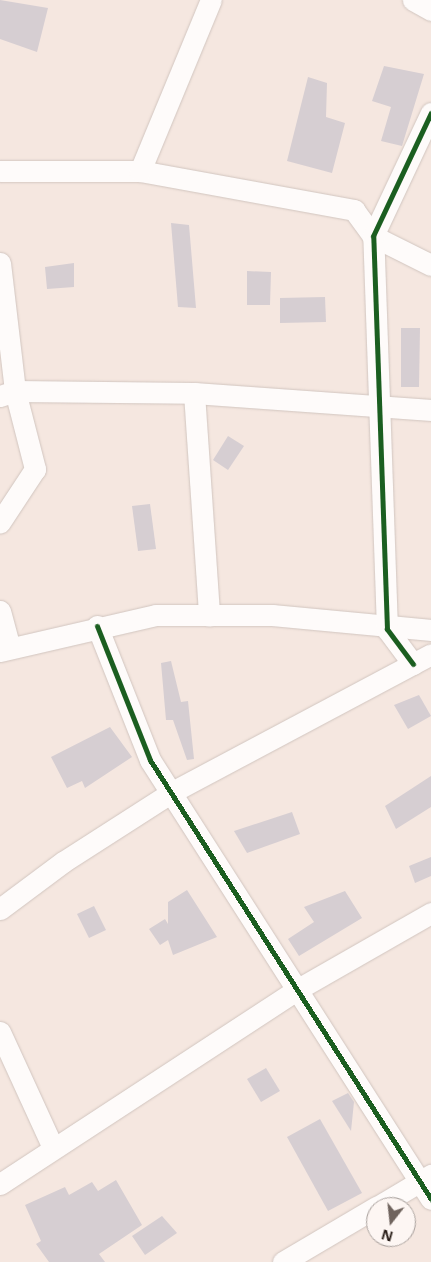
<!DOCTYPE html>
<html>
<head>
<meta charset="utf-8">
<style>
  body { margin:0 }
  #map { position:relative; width:431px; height:1262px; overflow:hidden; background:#f5e7e0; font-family:"Open Sans",sans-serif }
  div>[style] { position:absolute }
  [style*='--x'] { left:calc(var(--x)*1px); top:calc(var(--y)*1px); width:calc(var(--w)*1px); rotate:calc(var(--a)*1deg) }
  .building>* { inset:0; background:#d6ced2 }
  .roads { filter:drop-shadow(0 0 1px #d1c5bf) drop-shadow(0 0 1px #d1c5bf) }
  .street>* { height:21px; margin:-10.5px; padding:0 10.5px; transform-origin:10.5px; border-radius:10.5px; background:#fefbfa }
  .cycleway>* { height:5px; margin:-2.5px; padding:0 2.5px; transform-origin:2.5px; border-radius:2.5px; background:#1b5e20 }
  span { translate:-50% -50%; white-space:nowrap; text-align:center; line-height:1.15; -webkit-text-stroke:5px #fdf6f3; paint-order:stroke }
  .north { position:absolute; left:366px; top:1197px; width:50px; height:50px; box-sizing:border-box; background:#fdf6f3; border:1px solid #a79f9b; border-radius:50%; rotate:196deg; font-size:14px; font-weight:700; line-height:20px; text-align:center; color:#271c16 }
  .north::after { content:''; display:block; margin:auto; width:18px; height:22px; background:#6f635d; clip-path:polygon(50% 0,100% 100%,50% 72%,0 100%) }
</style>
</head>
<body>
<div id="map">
  <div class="building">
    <i style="clip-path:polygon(0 0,48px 8px,37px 52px,0 39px)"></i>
    <i style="clip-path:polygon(384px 66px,424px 74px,402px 146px,381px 141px,391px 107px,372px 101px)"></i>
    <i style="clip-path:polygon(308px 77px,327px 83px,326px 117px,345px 123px,332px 173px,287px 161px)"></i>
    <i style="clip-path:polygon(171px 223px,189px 225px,196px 308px,178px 307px)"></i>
    <i style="clip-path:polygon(74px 263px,74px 287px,47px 289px,45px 267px)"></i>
    <i style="clip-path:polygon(247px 271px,271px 272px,270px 305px,247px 305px)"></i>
    <i style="clip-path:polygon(325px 297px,326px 322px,280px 323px,280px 298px)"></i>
    <i style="clip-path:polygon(401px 328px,420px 328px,419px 387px,401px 387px)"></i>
    <i style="clip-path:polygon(228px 436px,244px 446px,228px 470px,213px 460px)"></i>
    <i style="clip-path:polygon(150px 504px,156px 549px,138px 551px,132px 506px)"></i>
    <i style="clip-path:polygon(171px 661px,181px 702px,188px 701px,194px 759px,187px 760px,173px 720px,166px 720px,161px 663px)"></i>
    <i style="clip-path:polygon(419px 695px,431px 716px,408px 729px,394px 705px)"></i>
    <i style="clip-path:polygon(110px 727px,132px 757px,85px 788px,82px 781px,67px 788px,51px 757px)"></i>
    <i style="clip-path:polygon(431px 776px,431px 807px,396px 829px,385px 806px)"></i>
    <i style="clip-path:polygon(292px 812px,300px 834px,247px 853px,234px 831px)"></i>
    <i style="clip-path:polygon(431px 857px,431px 876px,415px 883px,409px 866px)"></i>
    <i style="clip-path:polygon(187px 890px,217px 937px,173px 955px,168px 940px,160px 945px,149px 929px,165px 919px,168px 924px,168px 902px)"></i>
    <i style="clip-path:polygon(345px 891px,362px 918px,299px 956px,288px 939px,314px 922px,304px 907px)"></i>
    <i style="clip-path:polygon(94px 906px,106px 930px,89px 938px,77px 914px)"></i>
    <i style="clip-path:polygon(266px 1068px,280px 1091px,261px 1102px,247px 1079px)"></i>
    <i style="clip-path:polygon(348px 1093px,354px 1102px,351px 1131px,332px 1101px)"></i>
    <i style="clip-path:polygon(320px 1119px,362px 1193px,328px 1211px,287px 1137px)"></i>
    <i style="clip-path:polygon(116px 1180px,142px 1225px,99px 1254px,105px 1262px,49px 1262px,36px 1244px,41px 1241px,25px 1205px,65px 1187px,69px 1195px,92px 1182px,98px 1191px)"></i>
    <i style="clip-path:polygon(162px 1216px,177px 1233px,145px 1255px,132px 1236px)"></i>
  </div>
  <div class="roads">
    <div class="street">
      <i style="--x:413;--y:0;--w:21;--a:29"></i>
      <i style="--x:0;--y:171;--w:140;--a:0"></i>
      <i style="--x:140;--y:171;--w:218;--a:10.3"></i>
      <i style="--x:354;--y:210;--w:32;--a:54"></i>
      <i style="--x:373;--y:236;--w:65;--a:26.6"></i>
      <i style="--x:140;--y:171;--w:185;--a:-67.5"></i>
      <i style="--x:0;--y:263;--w:129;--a:83.3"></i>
      <i style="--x:15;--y:391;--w:81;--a:75.6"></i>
      <i style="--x:35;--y:469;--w:64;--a:123.4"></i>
      <i style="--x:194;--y:393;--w:223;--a:86.1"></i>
      <i style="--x:0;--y:396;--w:16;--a:-18"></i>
      <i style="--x:15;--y:391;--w:179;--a:0.6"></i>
      <i style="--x:194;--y:393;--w:238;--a:4.1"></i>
      <i style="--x:0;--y:611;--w:38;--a:75"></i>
      <i style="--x:97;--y:626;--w:144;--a:68.4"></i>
      <i style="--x:150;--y:760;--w:521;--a:57.38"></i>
      <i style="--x:0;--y:651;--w:160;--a:-13"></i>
      <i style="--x:156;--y:615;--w:116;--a:0"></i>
      <i style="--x:272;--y:615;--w:160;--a:5.4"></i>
      <i style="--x:413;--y:664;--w:44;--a:-126.6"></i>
      <i style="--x:387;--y:629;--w:393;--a:-92"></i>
      <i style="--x:373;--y:236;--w:136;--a:-64.8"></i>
      <i style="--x:0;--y:909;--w:79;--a:-36.7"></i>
      <i style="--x:63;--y:862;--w:130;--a:-32.7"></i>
      <i style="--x:172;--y:792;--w:293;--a:-28"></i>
      <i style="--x:0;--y:1032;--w:128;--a:65.4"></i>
      <i style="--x:0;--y:1184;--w:358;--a:-33.2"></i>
      <i style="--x:300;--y:988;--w:151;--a:-29.8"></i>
      <i style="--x:377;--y:1207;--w:63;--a:-30.7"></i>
      <i style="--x:283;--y:1262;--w:108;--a:-30.6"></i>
    </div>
  </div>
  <div class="cycleway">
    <i style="--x:97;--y:626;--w:144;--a:68.4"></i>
    <i style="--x:150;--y:760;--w:521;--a:57.38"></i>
    <i style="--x:413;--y:664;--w:44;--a:-126.6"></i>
    <i style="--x:387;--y:629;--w:393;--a:-92"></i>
    <i style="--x:373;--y:236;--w:136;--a:-64.8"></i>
  </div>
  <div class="north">N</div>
</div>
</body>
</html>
